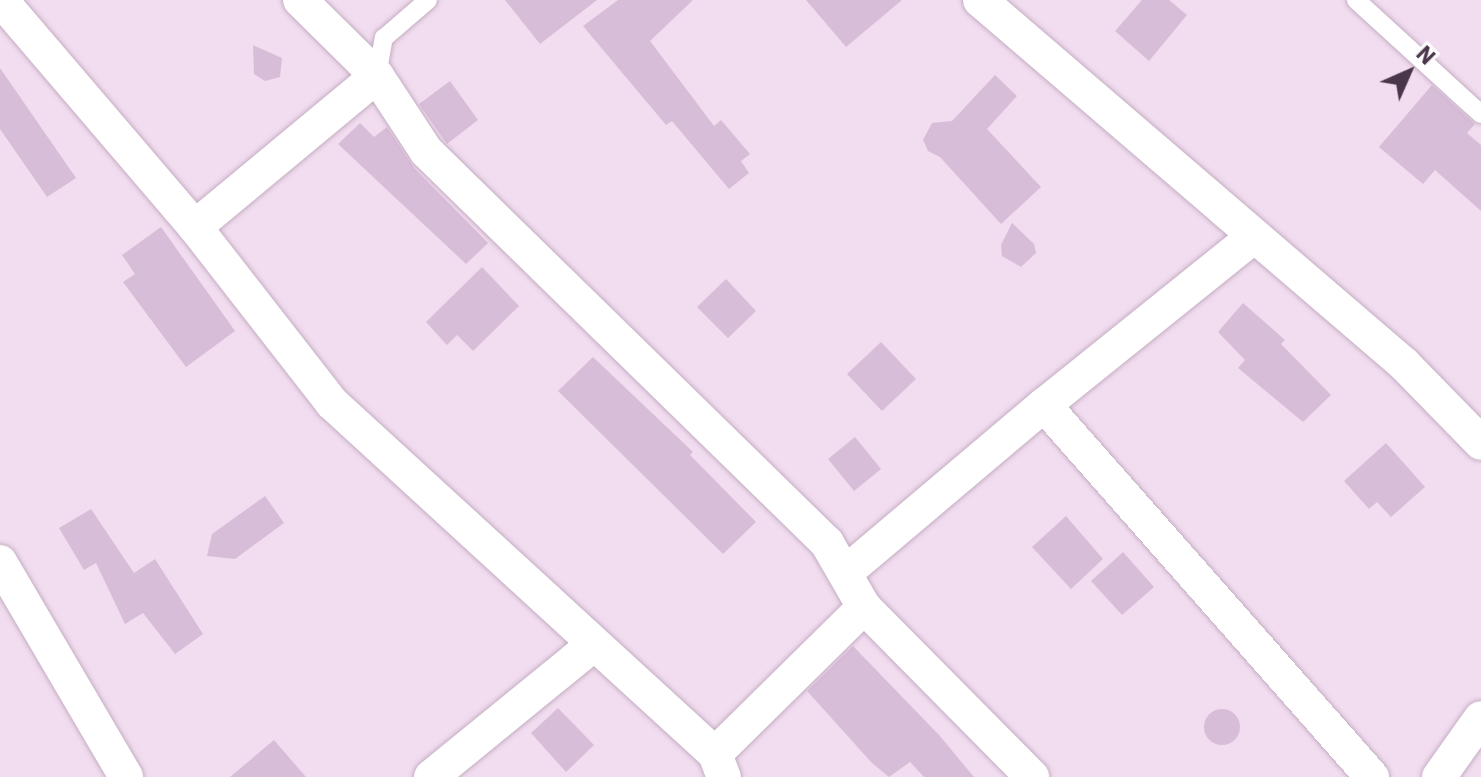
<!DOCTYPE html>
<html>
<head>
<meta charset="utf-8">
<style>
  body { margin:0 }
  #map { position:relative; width:1481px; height:777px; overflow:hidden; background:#f5e9f4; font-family:"IBM Plex Sans",sans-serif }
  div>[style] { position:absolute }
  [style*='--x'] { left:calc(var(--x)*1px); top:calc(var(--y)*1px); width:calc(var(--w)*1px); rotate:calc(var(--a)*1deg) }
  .residential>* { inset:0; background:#f1ddef }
  .building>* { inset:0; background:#d8bdd8 }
  .round { border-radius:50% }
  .roads { filter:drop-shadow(0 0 2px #c5adc3) drop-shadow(0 0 2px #c5adc3) }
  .service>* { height:18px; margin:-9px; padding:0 9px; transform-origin:9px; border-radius:9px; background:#fff }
  .minor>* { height:34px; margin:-17px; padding:0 17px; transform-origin:17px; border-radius:17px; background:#fff }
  span { translate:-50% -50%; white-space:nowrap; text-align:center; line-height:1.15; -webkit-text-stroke:6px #fff; paint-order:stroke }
  .north { position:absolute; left:1369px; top:32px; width:80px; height:80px; -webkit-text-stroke:6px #fff; paint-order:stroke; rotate:45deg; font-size:22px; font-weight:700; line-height:32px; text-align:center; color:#4a364a }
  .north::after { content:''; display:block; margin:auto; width:28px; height:36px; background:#4a364a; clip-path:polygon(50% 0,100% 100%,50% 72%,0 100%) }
</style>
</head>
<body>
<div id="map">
  <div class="residential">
    <i style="clip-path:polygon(0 0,1481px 0,1481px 777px,0 777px)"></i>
  </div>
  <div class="building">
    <i style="clip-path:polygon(505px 0,597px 0,540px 44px)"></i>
    <i style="clip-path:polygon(618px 0,693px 0,650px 41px,714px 126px,721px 120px,750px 154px,741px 161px,749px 173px,729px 189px,672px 121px,666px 125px,583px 26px)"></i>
    <i style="clip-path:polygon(806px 0,902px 0,846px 47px)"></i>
    <i style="clip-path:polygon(1142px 0,1169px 0,1187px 15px,1149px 61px,1115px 31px)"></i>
    <i style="clip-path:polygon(253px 45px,282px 58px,280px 77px,265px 81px,254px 74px)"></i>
    <i style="clip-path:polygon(0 68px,76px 178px,47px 197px,0 129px)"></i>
    <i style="clip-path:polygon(995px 75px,1017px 96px,987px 129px,1041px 187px,1001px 224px,940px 157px,928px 151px,923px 140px,932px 123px,952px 121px)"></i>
    <i style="clip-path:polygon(450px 81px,478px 120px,447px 144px,419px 104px)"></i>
    <i style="clip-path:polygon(1432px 85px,1475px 124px,1467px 133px,1481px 145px,1481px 211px,1435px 170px,1423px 184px,1379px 147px)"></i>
    <i style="clip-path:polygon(360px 123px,374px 137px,387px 127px,414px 168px,488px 243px,466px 264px,338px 144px)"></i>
    <i style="clip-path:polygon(1012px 223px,1034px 244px,1036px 253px,1021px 267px,1002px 256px,1001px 245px)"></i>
    <i style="clip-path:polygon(161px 227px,235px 331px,186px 367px,123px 282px,135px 274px,122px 255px)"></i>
    <i style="clip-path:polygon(482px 267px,519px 306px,473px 351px,457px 335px,447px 345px,426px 322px)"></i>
    <i style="clip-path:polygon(726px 279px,756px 311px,728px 338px,697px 307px)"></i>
    <i style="clip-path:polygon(1243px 303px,1285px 340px,1281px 344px,1331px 395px,1303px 422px,1238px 368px,1245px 360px,1218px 332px)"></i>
    <i style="clip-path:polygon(881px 342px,916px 379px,882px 411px,847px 374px)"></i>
    <i style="clip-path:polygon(593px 357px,693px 452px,690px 455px,756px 522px,723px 554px,558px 391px)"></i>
    <i style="clip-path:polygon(855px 437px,881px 469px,854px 491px,828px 459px)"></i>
    <i style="clip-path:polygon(1386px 443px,1425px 487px,1391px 517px,1377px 502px,1369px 509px,1344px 481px)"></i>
    <i style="clip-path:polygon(265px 496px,284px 523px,235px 559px,207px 556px,212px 534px)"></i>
    <i style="clip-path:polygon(91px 509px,134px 573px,155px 559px,203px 634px,175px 654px,143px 613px,125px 624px,96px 563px,84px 570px,59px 528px)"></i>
    <i style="clip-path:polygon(1066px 516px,1103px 559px,1071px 589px,1032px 547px)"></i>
    <i style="clip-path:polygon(1123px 552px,1154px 587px,1122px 615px,1091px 581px)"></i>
    <i style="clip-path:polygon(853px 646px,939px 735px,974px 777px,924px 777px,910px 762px,889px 777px,872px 763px,807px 691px)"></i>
    <i style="clip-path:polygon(558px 708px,594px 745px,566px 772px,531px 733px)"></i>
    <i class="round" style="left:1204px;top:709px;width:36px;height:36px"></i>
    <i style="clip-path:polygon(274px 740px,306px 777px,230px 777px)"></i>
  </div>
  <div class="roads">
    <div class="service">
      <i style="--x:1356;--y:0;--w:169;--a:42.4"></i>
      <i style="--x:377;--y:76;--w:39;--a:-80"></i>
      <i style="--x:384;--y:38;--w:58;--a:-40.8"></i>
    </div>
    <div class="minor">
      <i style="--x:1;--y:0;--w:299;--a:49.5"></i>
      <i style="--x:195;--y:227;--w:223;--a:52.1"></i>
      <i style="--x:332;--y:403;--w:520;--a:42.5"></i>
      <i style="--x:715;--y:754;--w:25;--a:69"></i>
      <i style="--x:300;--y:0;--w:108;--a:44.6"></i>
      <i style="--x:377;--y:76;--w:90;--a:56.8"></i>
      <i style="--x:426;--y:151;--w:561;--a:44.35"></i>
      <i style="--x:827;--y:543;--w:74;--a:60"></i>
      <i style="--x:864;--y:607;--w:239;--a:45.3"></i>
      <i style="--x:980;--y:0;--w:559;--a:40.65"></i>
      <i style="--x:1404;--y:364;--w:110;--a:45.7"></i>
      <i style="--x:195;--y:227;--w:236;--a:-39.7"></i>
      <i style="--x:1044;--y:405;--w:496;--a:48.6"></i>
      <i style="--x:0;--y:562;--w:249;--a:59.6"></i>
      <i style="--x:845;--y:573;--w:260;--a:-40.2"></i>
      <i style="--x:1044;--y:405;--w:270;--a:-38.8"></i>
      <i style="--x:715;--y:754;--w:209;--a:-44.6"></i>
      <i style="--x:431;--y:777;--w:210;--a:-39.2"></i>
      <i style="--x:1439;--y:777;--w:72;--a:-54.6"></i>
    </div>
  </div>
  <div class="north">N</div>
</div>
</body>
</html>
